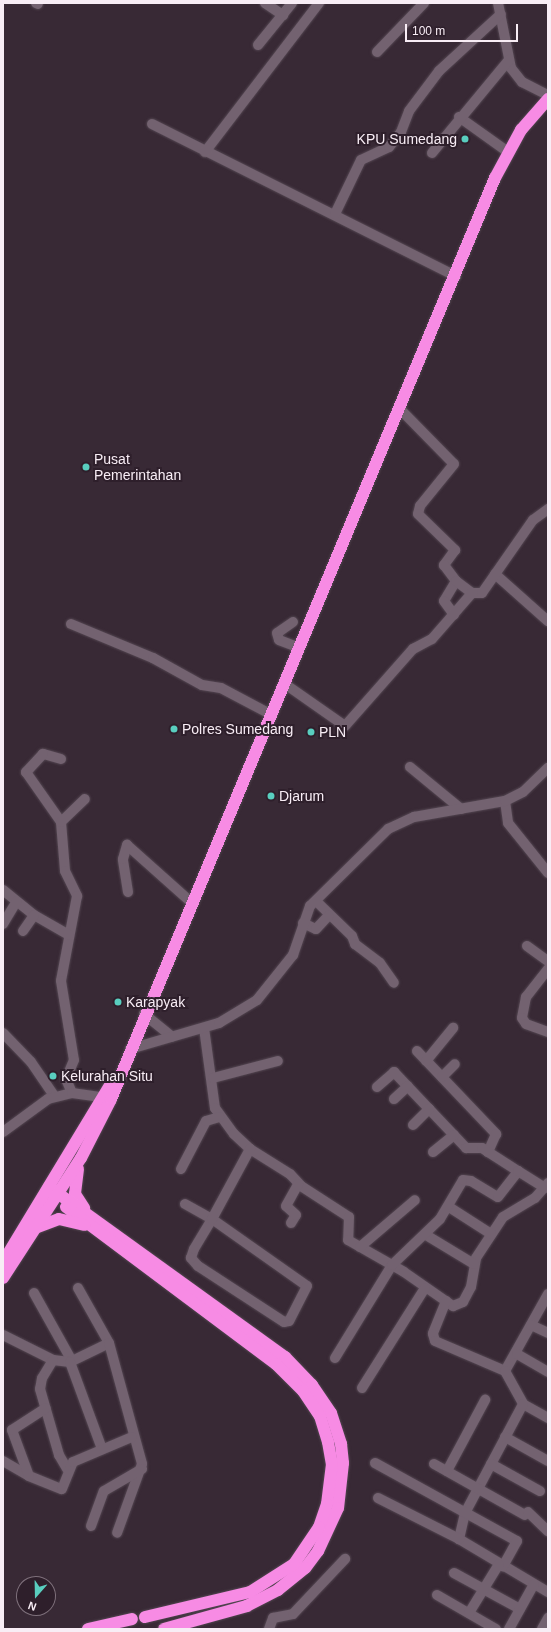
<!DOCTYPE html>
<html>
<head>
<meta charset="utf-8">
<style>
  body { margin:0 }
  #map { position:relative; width:551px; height:1632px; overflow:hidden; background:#382935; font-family:Arial,sans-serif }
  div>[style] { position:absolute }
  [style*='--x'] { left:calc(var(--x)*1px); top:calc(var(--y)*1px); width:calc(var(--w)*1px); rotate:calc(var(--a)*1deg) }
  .roads { filter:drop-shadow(0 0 1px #534651) drop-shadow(0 0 1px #534651) }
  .minor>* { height:10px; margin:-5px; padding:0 5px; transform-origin:5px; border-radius:5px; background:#736270 }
  .highway>* { height:12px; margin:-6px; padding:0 6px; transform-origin:6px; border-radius:6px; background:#f78be4 }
  .dots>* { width:11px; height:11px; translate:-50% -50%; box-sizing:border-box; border:2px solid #2e1f2b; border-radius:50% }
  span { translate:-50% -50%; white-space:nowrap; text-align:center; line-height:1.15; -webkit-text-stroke:4px #2e1f2b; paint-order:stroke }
  .poi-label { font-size:14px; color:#f8edf5 }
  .right { translate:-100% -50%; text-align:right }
  .left { translate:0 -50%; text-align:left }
  .frame { position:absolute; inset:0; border:4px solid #f8edf5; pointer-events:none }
  .north { position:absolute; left:16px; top:1576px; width:40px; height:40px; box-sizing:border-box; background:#2e1f2b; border:1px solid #7f717c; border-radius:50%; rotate:200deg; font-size:11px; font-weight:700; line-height:16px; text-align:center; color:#f8edf5 }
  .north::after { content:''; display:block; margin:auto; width:14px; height:18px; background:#59cebf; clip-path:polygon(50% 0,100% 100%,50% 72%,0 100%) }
  .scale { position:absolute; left:405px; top:24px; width:113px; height:18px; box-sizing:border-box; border:2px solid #f8edf5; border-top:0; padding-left:5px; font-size:12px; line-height:14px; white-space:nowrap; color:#f8edf5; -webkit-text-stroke:3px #2e1f2b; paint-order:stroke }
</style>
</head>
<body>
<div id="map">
  <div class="roads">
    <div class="minor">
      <i style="--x:36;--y:3;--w:2;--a:27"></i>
      <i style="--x:265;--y:3;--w:22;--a:34"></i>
      <i style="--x:498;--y:3;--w:66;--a:78.7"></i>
      <i style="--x:511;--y:68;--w:18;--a:52"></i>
      <i style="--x:522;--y:82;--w:29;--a:27"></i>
      <i style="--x:258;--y:45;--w:54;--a:-51"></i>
      <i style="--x:377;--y:52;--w:68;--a:-46.2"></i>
      <i style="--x:459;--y:117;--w:60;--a:35.5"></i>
      <i style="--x:152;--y:124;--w:340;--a:26.6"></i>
      <i style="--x:205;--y:152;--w:188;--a:-52.6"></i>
      <i style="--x:432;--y:153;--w:121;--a:-50.4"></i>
      <i style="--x:335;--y:214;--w:60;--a:-64.3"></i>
      <i style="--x:361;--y:160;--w:31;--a:-25"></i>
      <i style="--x:389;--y:147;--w:19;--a:-51"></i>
      <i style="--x:401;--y:132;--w:22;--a:-69"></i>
      <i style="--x:409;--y:111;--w:50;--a:-53.1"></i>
      <i style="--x:439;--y:71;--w:84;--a:-42.6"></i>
      <i style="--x:399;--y:408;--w:78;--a:45.5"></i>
      <i style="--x:454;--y:464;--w:54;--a:129"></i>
      <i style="--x:420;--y:506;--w:8;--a:104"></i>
      <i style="--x:418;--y:514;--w:52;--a:44.2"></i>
      <i style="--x:455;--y:550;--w:19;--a:126"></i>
      <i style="--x:444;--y:565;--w:20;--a:53"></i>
      <i style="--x:456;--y:581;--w:23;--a:121"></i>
      <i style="--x:444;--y:601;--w:17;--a:54"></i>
      <i style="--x:495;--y:574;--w:71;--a:41.6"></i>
      <i style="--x:456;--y:581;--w:20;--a:37"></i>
      <i style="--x:472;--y:593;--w:10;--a:0"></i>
      <i style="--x:482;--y:593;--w:89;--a:-55.1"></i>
      <i style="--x:533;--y:520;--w:19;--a:-36"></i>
      <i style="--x:293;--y:622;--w:19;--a:145"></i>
      <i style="--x:277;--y:633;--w:7;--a:74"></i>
      <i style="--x:279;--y:640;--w:22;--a:21"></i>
      <i style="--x:71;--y:624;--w:89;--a:22.5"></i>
      <i style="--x:153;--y:658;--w:56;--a:28.9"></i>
      <i style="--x:202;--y:685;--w:19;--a:9"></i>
      <i style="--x:221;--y:688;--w:58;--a:27.9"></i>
      <i style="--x:285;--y:684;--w:73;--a:35"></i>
      <i style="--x:345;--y:726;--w:103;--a:-48.6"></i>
      <i style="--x:413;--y:649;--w:21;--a:-28"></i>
      <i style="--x:432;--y:639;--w:61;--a:-49"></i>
      <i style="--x:61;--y:759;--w:19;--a:-164"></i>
      <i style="--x:43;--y:754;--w:25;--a:133"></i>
      <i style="--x:26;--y:772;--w:61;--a:55"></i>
      <i style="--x:61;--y:822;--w:49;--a:85.3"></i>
      <i style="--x:65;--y:871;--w:28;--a:64"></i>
      <i style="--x:77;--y:896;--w:86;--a:100.7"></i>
      <i style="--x:61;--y:981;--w:80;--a:80.7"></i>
      <i style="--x:74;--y:1060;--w:21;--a:113"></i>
      <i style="--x:66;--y:1079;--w:15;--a:67"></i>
      <i style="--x:410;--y:767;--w:66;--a:39.5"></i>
      <i style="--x:505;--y:801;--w:22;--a:82"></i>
      <i style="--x:508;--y:823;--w:64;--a:51.3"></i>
      <i style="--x:61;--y:822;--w:33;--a:-44"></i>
      <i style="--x:3;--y:890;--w:40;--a:39"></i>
      <i style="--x:34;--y:915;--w:40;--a:29.7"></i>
      <i style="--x:128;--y:892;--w:33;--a:-99"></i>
      <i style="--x:123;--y:859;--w:15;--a:-74"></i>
      <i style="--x:127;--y:845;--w:86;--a:41.7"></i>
      <i style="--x:316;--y:901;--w:50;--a:44.2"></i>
      <i style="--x:352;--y:936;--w:9;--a:69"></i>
      <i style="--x:355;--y:944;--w:31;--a:37"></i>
      <i style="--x:380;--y:963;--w:24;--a:55"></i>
      <i style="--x:303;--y:923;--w:14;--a:25"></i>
      <i style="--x:316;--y:929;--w:18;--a:-47"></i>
      <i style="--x:3;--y:924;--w:26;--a:-59"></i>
      <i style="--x:23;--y:931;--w:19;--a:-55"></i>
      <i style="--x:527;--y:946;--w:26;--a:36"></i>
      <i style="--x:548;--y:969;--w:36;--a:128"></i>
      <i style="--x:526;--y:997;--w:21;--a:101"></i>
      <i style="--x:522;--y:1018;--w:7;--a:56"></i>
      <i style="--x:526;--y:1024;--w:23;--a:20"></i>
      <i style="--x:144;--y:1014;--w:36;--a:39"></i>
      <i style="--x:204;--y:1028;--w:81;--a:82.2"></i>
      <i style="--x:215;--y:1108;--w:32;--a:54"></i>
      <i style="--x:234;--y:1134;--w:22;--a:43"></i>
      <i style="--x:250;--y:1149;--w:47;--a:32"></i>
      <i style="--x:290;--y:1174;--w:16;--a:47"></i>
      <i style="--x:301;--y:1186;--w:57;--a:32.9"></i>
      <i style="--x:349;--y:1217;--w:23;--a:92"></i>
      <i style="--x:348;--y:1240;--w:64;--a:29.7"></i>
      <i style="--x:404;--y:1272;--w:60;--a:34.8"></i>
      <i style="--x:453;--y:1306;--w:11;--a:-22"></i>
      <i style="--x:463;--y:1302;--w:17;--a:-62"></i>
      <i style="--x:471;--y:1287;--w:29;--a:-80"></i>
      <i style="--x:476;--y:1258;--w:49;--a:-56.6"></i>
      <i style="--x:503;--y:1217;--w:37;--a:-31"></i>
      <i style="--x:535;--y:1198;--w:20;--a:-49"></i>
      <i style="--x:3;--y:1033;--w:40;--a:46"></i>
      <i style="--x:31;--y:1062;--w:42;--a:55.6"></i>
      <i style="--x:130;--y:1049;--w:93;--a:-16.3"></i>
      <i style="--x:219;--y:1023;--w:44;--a:-31.2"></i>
      <i style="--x:257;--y:1000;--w:58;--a:-51.3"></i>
      <i style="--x:293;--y:955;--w:52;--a:-70.9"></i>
      <i style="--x:310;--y:906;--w:110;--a:-44.6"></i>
      <i style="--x:388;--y:829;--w:29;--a:-25"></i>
      <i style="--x:414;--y:817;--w:92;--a:-10"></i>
      <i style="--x:505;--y:801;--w:20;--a:-27"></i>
      <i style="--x:523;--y:792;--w:35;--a:-44"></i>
      <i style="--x:417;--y:1051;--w:115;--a:46.4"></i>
      <i style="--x:496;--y:1134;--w:20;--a:114"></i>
      <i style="--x:426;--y:1061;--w:43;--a:-50.7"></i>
      <i style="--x:442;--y:1077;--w:18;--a:-45"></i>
      <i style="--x:213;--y:1078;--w:67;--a:-14.7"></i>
      <i style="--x:377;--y:1087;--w:23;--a:-41"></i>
      <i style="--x:394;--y:1072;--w:105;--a:46.5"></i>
      <i style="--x:466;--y:1148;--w:16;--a:0"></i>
      <i style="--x:482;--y:1148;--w:43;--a:32.6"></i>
      <i style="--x:394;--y:1099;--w:19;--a:-43"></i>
      <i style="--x:413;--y:1125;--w:23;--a:-45"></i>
      <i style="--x:3;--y:1132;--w:56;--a:-36.3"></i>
      <i style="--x:48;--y:1099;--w:25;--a:-14"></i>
      <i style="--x:72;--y:1093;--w:37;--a:8"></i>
      <i style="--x:433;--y:1152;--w:27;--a:-39"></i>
      <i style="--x:181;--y:1169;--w:54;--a:-62.5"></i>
      <i style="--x:206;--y:1121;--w:14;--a:-17"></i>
      <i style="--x:185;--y:1204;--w:31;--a:29"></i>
      <i style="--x:212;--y:1219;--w:116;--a:35.2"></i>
      <i style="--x:307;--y:1286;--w:39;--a:117"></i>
      <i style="--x:289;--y:1321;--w:5;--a:169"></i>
      <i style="--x:284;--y:1322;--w:103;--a:-146.9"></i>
      <i style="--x:198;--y:1266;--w:11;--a:-131"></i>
      <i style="--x:191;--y:1258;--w:9;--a:-72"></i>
      <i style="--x:194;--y:1249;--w:35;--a:-59"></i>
      <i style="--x:212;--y:1219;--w:80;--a:-61.5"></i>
      <i style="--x:449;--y:1207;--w:50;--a:32.7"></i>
      <i style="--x:291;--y:1223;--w:9;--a:-58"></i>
      <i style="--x:296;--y:1215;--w:13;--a:-138"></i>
      <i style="--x:286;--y:1206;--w:25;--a:-61"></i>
      <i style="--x:426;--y:1235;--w:56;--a:31.1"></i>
      <i style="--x:360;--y:1247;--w:72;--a:-40.5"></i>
      <i style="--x:78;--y:1288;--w:63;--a:60.6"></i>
      <i style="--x:34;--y:1293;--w:78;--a:60.8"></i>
      <i style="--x:446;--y:1301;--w:35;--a:112"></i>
      <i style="--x:433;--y:1334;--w:7;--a:74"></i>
      <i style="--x:435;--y:1341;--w:76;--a:23.2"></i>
      <i style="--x:505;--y:1371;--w:88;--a:-60.8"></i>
      <i style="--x:531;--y:1325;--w:19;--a:25"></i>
      <i style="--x:3;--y:1335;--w:56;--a:26.6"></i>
      <i style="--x:53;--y:1360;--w:17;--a:7"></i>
      <i style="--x:70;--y:1362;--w:43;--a:-26"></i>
      <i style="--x:109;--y:1343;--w:125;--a:74.7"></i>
      <i style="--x:142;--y:1464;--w:73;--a:109.9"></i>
      <i style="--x:517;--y:1354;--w:36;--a:30"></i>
      <i style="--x:335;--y:1358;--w:109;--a:-58.5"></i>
      <i style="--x:392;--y:1265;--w:66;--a:-43.8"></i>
      <i style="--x:440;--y:1219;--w:45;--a:-59.5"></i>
      <i style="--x:463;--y:1180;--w:8;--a:7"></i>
      <i style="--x:471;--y:1181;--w:31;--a:31"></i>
      <i style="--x:498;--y:1197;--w:33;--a:-52"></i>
      <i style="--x:518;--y:1171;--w:32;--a:32"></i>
      <i style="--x:53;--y:1360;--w:21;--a:121"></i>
      <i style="--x:42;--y:1378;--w:11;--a:100"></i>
      <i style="--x:40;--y:1389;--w:69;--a:73.9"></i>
      <i style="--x:59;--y:1455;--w:16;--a:60"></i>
      <i style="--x:70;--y:1362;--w:93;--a:69.8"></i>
      <i style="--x:505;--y:1371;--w:38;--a:61"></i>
      <i style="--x:523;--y:1404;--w:29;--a:29"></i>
      <i style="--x:362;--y:1388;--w:118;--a:-57.8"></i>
      <i style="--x:523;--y:1404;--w:123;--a:118"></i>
      <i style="--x:465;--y:1513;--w:27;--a:103"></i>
      <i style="--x:459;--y:1539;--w:104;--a:30.8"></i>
      <i style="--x:505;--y:1437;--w:49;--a:29.2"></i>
      <i style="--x:3;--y:1461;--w:30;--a:30"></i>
      <i style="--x:29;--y:1476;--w:35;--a:22"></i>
      <i style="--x:62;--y:1489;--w:29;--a:-68"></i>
      <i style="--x:73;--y:1462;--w:64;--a:-23"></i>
      <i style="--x:375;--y:1463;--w:162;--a:28.8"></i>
      <i style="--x:517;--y:1541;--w:29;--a:119"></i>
      <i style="--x:434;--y:1464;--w:104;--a:29.3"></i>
      <i style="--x:491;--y:1464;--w:56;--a:28.9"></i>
      <i style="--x:447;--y:1471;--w:81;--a:-61.8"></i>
      <i style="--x:29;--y:1476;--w:49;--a:-110.3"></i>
      <i style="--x:12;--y:1430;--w:40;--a:-32.9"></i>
      <i style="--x:378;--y:1498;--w:91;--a:26.8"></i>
      <i style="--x:528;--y:1512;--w:28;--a:44"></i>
      <i style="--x:91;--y:1526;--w:37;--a:-70"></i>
      <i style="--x:104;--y:1491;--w:44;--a:-30.1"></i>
      <i style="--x:454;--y:1573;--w:75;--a:28.6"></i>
      <i style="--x:437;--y:1595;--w:68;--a:30"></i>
      <i style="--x:469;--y:1613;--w:57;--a:-58.5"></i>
      <i style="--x:269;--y:1629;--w:12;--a:-70"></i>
      <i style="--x:273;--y:1618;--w:20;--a:-11"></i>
      <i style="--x:293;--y:1614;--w:76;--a:-46.6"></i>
      <i style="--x:509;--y:1629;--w:51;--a:-60.9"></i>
      <i style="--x:542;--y:1629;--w:13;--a:-61"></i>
    </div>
    <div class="highway">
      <i style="--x:78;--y:1169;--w:25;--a:97"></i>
      <i style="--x:75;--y:1194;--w:17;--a:57"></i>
      <i style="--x:49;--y:1187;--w:291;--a:35.8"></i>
      <i style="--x:285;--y:1357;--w:39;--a:46"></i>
      <i style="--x:312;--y:1385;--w:34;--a:56"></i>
      <i style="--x:331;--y:1413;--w:33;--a:72"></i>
      <i style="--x:341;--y:1444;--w:19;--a:84"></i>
      <i style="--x:343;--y:1463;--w:45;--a:96.3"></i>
      <i style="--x:338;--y:1508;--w:47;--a:114.9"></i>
      <i style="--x:318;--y:1551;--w:21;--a:127"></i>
      <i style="--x:305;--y:1568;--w:35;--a:141"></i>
      <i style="--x:278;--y:1590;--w:35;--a:153"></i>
      <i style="--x:247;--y:1606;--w:86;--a:164.5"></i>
      <i style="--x:66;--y:1207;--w:262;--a:36.8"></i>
      <i style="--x:276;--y:1364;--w:38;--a:45"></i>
      <i style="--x:303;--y:1391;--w:30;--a:56"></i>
      <i style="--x:320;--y:1416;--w:27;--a:73"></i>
      <i style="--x:328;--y:1442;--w:22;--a:80"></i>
      <i style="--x:332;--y:1464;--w:40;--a:97.1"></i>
      <i style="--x:327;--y:1504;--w:24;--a:109"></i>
      <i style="--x:319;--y:1527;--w:45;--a:124"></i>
      <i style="--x:294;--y:1564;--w:52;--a:147.5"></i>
      <i style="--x:250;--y:1592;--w:108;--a:166.6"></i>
      <i style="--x:38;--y:1227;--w:22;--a:-21"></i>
      <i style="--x:59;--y:1219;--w:26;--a:13"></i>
      <i style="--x:3;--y:1262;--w:210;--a:-58.8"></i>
      <i style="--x:3;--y:1278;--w:143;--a:-57"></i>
      <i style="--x:81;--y:1158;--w:66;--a:-63"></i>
      <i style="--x:111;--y:1099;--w:998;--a:-67.37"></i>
      <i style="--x:495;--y:178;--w:55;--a:-61.6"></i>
      <i style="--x:521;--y:130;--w:41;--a:-48.9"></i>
      <i style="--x:88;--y:1629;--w:45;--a:-12.8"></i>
    </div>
  </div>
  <div class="dots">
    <i style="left:465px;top:139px;background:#59cebf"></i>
    <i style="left:86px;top:467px;background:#59cebf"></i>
    <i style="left:174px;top:729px;background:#59cebf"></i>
    <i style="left:311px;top:732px;background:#59cebf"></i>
    <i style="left:271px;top:796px;background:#59cebf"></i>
    <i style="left:118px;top:1002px;background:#59cebf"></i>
    <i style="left:53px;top:1076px;background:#59cebf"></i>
  </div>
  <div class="poi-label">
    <span class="right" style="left:457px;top:139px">KPU Sumedang</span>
    <span class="left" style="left:94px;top:467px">Pusat<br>Pemerintahan</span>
    <span class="left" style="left:182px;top:729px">Polres Sumedang</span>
    <span class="left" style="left:319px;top:732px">PLN</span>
    <span class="left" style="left:279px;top:796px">Djarum</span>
    <span class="left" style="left:126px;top:1002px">Karapyak</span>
    <span class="left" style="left:61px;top:1076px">Kelurahan Situ</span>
  </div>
  <div class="frame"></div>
  <div class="north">N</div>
  <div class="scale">100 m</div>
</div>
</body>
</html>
